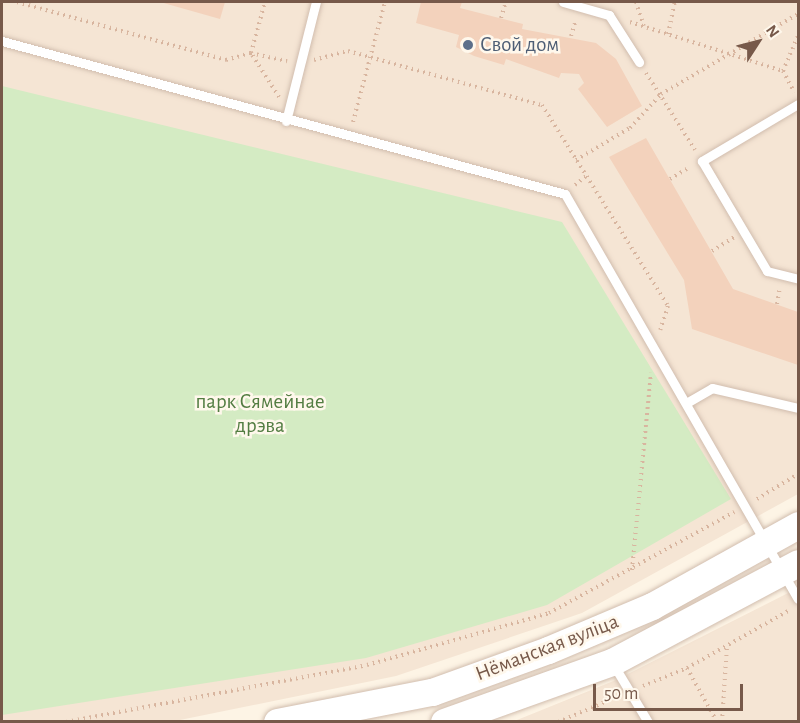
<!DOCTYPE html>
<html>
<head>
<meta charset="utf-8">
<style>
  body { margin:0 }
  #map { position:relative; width:800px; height:723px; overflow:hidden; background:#fdf4e5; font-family:"Alegreya Sans",sans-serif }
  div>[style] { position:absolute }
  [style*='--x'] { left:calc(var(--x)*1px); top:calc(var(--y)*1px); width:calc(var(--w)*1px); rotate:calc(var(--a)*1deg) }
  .residential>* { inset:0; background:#f5e5d4 }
  .green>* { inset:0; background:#d4ebc3 }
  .building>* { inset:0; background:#f3d2bc }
  .path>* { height:4px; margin-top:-2px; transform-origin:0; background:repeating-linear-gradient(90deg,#d8b59f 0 1.5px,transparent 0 6px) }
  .roads { filter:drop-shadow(0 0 2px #d1bdae) drop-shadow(0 0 2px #d1bdae) }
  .lane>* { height:9px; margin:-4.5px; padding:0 4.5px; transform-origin:4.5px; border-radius:4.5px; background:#fff }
  .secondary>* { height:27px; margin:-13.5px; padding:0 13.5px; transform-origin:13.5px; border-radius:13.5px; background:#fff }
  .dots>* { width:16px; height:16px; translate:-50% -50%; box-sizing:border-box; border:3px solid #fff8ec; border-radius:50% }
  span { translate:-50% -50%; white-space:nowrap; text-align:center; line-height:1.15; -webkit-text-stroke:5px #fff8ec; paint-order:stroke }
  .service-label { font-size:21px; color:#4e5e75 }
  .left { translate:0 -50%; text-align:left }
  .park-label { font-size:21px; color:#537d42 }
  .street-label { font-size:21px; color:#77594a }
  .frame { position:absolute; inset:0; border:3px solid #77594a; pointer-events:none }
  .north { position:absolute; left:728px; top:12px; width:60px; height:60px; -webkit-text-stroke:4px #fff8ec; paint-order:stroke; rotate:54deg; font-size:16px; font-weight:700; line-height:24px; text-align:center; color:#77594a }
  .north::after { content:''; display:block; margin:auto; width:21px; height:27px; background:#77594a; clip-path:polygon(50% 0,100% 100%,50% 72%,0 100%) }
  .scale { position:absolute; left:593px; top:684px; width:150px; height:27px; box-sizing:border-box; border:3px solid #77594a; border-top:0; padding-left:8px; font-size:18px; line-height:21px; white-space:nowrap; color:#77594a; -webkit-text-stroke:4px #fff8ec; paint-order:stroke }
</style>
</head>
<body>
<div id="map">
  <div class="residential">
    <i style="clip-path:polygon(2px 2px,798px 2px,798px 494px,582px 613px,396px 676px,175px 721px,2px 721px)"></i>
    <i style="clip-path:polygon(798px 588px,798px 721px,512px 722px,616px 680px)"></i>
  </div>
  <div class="green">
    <i style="clip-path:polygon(2px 86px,562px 222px,731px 499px,547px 605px,366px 658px,2px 715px)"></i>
  </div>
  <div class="building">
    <i style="clip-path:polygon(160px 2px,225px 2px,220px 19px)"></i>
    <i style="clip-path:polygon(421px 2px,462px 2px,460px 8px,523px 24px,522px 29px,596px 43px,616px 59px,642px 106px,607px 127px,578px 89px,584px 83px,579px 74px,561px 73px,559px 78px,506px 59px,504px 65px,474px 56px,456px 47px,459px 35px,416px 23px)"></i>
    <i style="clip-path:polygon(646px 138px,733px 289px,798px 312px,798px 365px,692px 329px,684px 280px,609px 157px)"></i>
  </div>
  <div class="path">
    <i style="--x:17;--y:2;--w:217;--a:15.5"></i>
    <i style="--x:226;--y:60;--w:26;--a:-16"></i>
    <i style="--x:251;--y:53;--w:53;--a:-74.6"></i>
    <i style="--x:636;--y:2;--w:25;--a:72"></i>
    <i style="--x:501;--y:18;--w:17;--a:-73"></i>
    <i style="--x:630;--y:22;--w:161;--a:17.8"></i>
    <i style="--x:783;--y:71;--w:24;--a:62"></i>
    <i style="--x:668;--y:34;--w:33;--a:-78"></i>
    <i style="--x:571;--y:36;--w:17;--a:-73"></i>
    <i style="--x:314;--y:60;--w:35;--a:-15"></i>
    <i style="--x:348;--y:51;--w:201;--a:15.6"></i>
    <i style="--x:542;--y:105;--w:237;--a:57.9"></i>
    <i style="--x:668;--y:306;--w:25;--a:108"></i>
    <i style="--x:783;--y:71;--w:39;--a:-67"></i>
    <i style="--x:646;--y:73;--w:91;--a:57.5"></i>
    <i style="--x:279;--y:97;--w:52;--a:-122.5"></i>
    <i style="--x:251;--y:53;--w:37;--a:13"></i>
    <i style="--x:353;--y:122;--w:124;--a:-75.1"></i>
    <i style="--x:576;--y:160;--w:63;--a:-30.7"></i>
    <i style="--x:630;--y:128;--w:46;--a:-47.6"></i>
    <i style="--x:661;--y:94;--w:159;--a:-30.3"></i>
    <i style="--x:670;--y:179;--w:23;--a:-31"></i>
    <i style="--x:575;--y:185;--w:14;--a:-39"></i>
    <i style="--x:712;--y:251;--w:26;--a:-32"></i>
    <i style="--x:777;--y:304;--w:17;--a:-80"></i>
    <i style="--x:757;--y:499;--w:48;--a:-31.4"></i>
    <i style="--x:632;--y:570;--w:198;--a:-84.5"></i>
    <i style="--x:687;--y:668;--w:62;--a:60.9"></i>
    <i style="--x:643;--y:686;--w:48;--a:-22.2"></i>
    <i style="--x:687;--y:668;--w:118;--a:-29.4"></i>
    <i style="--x:66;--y:722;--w:306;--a:-10.7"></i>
    <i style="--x:367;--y:665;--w:189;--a:-15.9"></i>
    <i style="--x:549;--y:613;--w:211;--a:-28.6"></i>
    <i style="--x:558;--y:722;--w:66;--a:-23.1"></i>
    <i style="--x:722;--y:722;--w:75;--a:-86.2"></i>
  </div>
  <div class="roads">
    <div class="lane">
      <i style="--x:563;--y:2;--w:48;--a:15.8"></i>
      <i style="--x:609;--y:15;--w:56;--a:57.4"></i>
      <i style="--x:2;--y:41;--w:583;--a:15.2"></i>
      <i style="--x:565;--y:194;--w:467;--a:60.1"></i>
      <i style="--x:798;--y:104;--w:112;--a:149.3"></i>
      <i style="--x:702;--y:161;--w:128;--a:59.4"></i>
      <i style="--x:767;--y:271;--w:32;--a:14"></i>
      <i style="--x:286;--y:121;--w:123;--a:-75.9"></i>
      <i style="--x:688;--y:402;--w:28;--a:-30"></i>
      <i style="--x:712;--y:388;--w:88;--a:13.1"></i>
      <i style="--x:613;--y:664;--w:68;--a:58.9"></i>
    </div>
    <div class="secondary">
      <i style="--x:277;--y:722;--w:158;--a:-11"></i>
      <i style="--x:432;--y:692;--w:123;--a:-19.9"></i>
      <i style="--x:548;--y:650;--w:113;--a:-22.9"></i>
      <i style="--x:652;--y:606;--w:167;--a:-29"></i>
      <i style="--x:444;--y:722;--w:178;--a:-19.7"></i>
      <i style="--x:612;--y:662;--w:211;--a:-28"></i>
    </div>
  </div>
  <div class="dots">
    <i style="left:468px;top:45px;background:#5c6f8a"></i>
  </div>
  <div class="service-label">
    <span class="left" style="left:480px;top:45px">Свой дом</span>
  </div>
  <div class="park-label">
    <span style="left:260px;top:414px">парк Сямейнае<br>дрэва</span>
  </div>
  <div class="street-label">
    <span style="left:547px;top:648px;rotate:-21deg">Нёманская вуліца</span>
  </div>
  <div class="frame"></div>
  <div class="north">N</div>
  <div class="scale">50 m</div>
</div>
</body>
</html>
